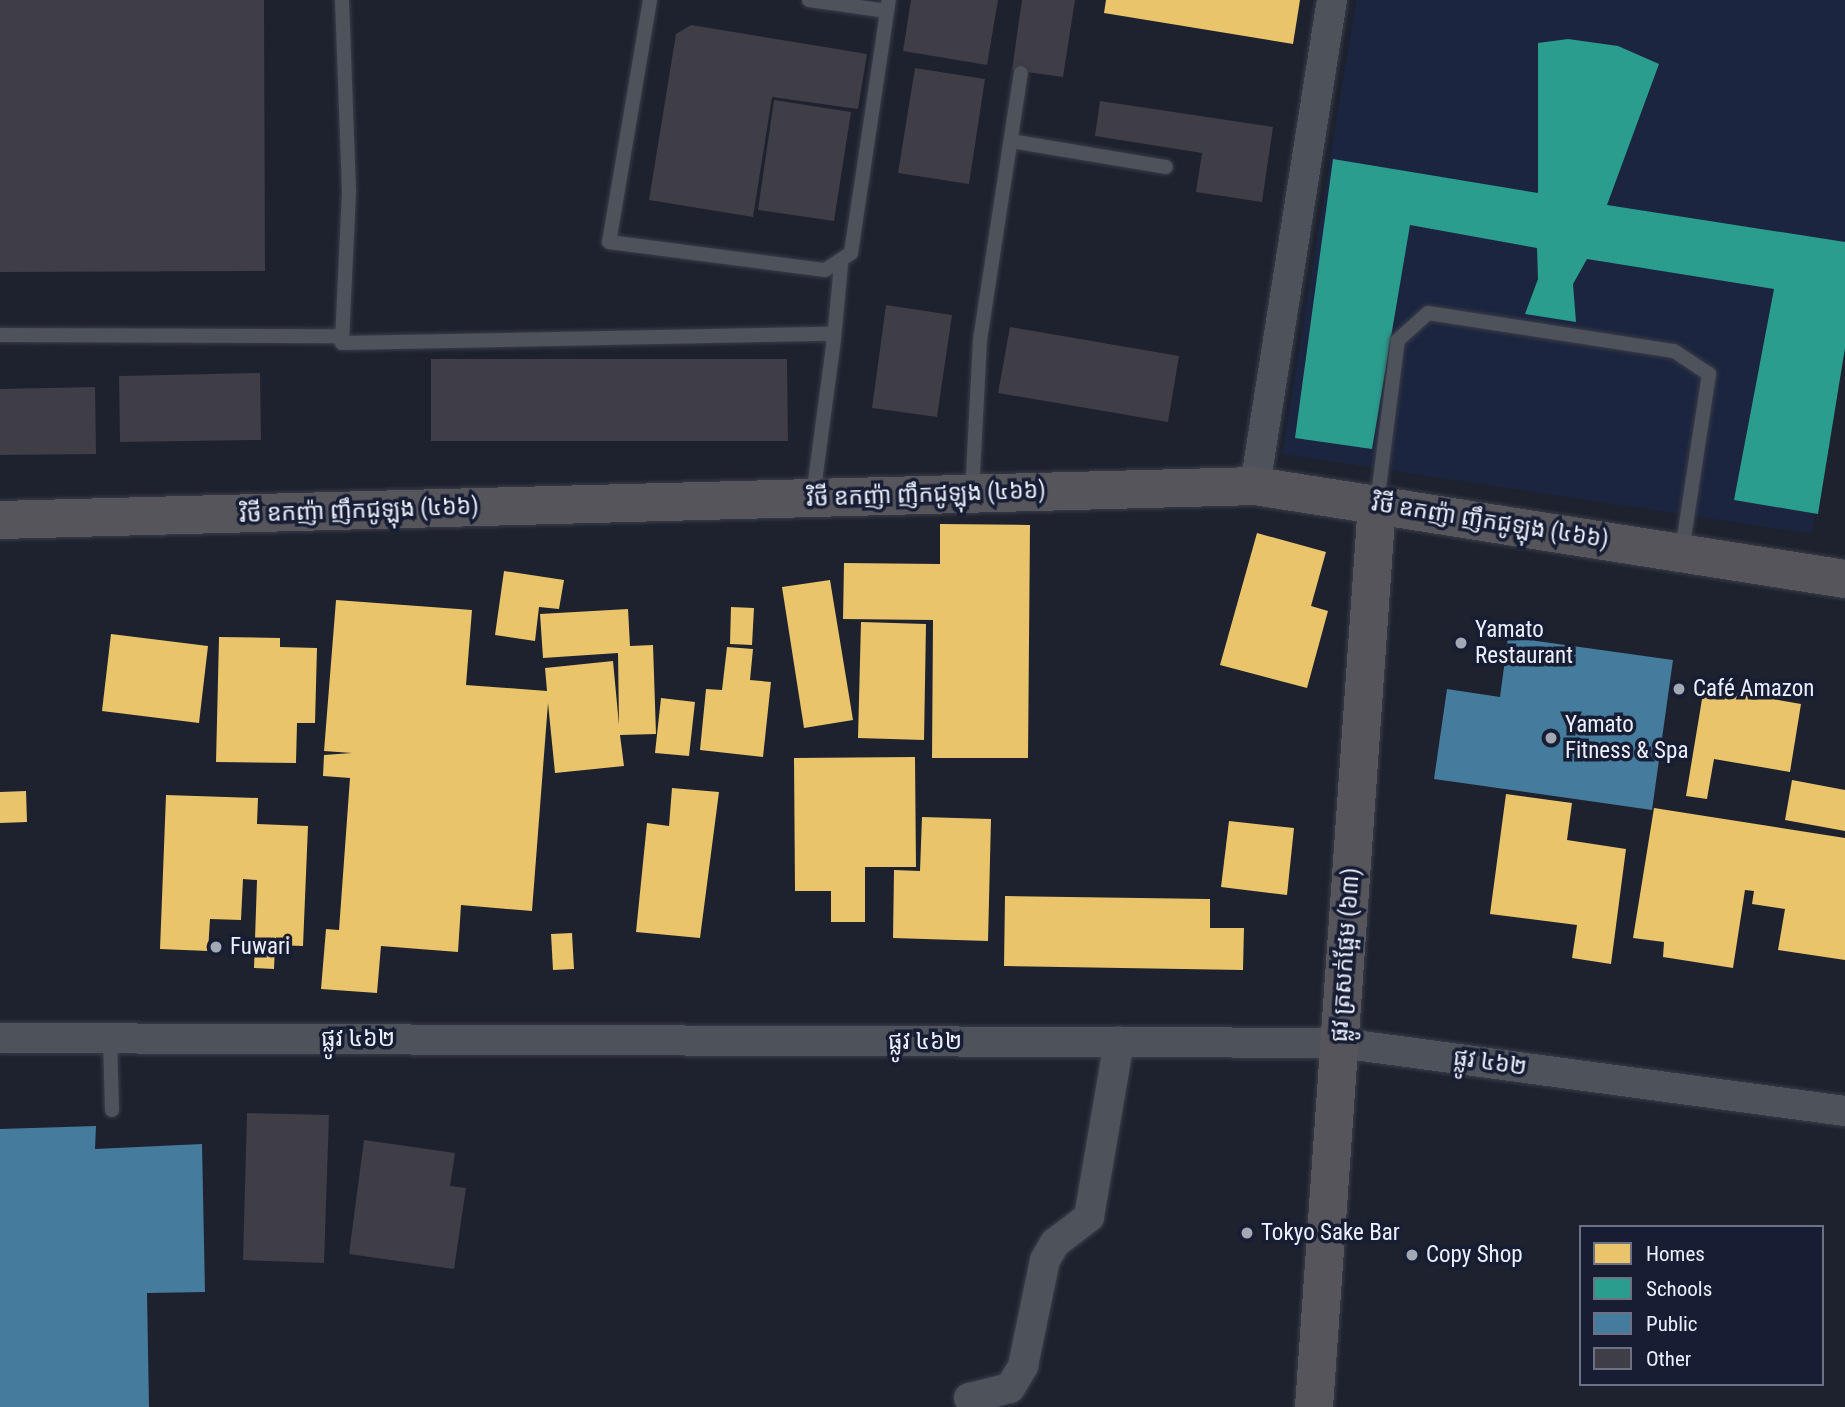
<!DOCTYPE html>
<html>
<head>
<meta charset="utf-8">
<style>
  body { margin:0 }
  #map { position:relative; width:1845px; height:1407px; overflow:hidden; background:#1d222e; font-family:"Roboto Condensed","Noto Sans Khmer",sans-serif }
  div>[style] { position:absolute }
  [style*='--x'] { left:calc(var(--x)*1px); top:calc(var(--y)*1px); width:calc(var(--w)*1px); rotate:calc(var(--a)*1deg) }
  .built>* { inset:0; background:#1c253f }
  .homes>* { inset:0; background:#e9c46a }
  .schools>* { inset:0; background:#2a9d8f }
  .public>* { inset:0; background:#457b9d }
  .building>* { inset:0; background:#3f3d46 }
  .roads { filter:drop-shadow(0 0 2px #3a3d48) drop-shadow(0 0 2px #3a3d48) }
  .lane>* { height:14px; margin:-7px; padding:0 7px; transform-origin:7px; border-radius:7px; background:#4d525b }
  .street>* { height:30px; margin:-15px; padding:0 15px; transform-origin:15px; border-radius:15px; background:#4d525b }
  .secondary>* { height:38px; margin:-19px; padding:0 19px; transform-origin:19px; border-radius:19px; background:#55555b }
  .dots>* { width:19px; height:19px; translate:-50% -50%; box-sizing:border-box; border:4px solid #171e34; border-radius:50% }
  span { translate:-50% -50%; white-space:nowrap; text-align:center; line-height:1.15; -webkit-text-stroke:7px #171e34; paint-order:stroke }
  .street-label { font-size:23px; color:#ebf0fd }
  .poi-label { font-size:23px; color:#ebf0fd }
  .left { translate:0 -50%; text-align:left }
  .legend { position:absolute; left:1579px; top:1225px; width:245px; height:161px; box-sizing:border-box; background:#171e34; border:2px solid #6c7284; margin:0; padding:9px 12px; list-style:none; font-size:21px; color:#ebf0fd }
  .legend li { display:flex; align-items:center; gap:14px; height:35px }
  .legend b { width:35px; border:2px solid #6c7284 }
</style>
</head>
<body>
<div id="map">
  <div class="built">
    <i style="clip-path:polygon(1356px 0,1845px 0,1845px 331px,1812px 534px,1282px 454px)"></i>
  </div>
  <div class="homes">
    <i style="clip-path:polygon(1106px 0,1300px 0,1293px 44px,1104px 13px)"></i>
    <i style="clip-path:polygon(940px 524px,1030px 525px,1028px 758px,932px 758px,933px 620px,843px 619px,844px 563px,940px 564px)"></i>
    <i style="clip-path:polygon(1257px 533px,1326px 552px,1311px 606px,1328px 611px,1307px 688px,1220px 665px)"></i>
    <i style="clip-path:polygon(504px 571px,564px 580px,559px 609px,539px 607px,535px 641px,495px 635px)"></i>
    <i style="clip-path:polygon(830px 580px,853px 720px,804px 728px,782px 587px)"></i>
    <i style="clip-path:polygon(336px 600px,472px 610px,466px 685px,547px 691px,545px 668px,613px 661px,619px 725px,618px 653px,543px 658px,540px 614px,628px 609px,630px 646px,653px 645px,656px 734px,620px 735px,624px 766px,555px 773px,548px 703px,532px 911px,461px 905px,458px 952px,381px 946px,377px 993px,321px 989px,326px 929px,339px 930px,350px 778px,323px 776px,324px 755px,352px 753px,324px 751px)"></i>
    <i style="clip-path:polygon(731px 607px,754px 608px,752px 645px,730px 644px)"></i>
    <i style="clip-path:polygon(861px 622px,926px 624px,924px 740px,858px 738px)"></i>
    <i style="clip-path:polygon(111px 634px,208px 646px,199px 723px,102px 711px)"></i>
    <i style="clip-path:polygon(219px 637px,280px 638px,280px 647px,317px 648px,315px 723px,297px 723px,296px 763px,216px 762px)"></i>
    <i style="clip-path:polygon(727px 647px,753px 649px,750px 680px,771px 682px,763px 757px,700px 750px,706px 689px,722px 690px)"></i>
    <i style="clip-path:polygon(1704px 687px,1801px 704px,1790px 772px,1714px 759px,1707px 799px,1686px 796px)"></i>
    <i style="clip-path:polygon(661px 698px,695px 702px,689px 756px,655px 753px)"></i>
    <i style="clip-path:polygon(915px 757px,916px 867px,865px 867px,865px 922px,831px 922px,831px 891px,795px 891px,794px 758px)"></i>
    <i style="clip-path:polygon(1792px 780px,1845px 790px,1845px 831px,1785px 820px)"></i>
    <i style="clip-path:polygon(672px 788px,719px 792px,700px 938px,636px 932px,647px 823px,669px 826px)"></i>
    <i style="clip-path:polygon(26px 791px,27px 822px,0 823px,0 792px)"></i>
    <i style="clip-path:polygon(1506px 794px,1572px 803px,1567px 840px,1626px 849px,1611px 964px,1572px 958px,1577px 925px,1490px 914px)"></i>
    <i style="clip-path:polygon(166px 795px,258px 798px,257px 824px,308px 826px,303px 946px,275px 945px,274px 969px,254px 968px,257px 880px,243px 879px,241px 920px,210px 919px,208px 951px,160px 949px)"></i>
    <i style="clip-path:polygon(1654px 808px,1845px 838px,1845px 960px,1778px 950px,1785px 909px,1752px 904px,1754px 891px,1745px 890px,1733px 968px,1663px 957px,1664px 942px,1633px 938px)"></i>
    <i style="clip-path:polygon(922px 817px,991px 819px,988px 941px,893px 938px,894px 870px,920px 871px)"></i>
    <i style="clip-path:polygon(1229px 821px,1294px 828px,1287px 895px,1221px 887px)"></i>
    <i style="clip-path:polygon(1005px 896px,1210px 899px,1210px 928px,1244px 928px,1243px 970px,1004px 966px)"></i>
    <i style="clip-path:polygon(572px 933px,574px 969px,553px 970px,551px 934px)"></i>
  </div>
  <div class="schools">
    <i style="clip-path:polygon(1568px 39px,1618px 46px,1659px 64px,1607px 205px,1845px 242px,1845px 348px,1818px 514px,1734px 500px,1774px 289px,1587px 259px,1573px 284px,1576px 322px,1525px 314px,1538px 279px,1537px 248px,1410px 225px,1372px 449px,1295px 438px,1333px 159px,1538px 193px,1538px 43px)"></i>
  </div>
  <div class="public">
    <i style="clip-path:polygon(1508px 637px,1673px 660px,1652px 810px,1434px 779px,1447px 689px,1500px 697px)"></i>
    <i style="clip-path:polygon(96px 1126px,95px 1149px,202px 1144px,205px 1292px,147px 1293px,149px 1407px,0 1407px,0 1129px)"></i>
  </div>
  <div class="building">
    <i style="clip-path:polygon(0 0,264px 0,265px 271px,0 272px)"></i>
    <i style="clip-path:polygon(911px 0,998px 0,987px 65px,903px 51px)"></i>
    <i style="clip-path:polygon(1022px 0,1075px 0,1063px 77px,1012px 70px)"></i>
    <i style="clip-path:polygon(691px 25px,867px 54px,858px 109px,772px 97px,753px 217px,649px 200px,676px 34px)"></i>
    <i style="clip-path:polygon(915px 68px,985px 79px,969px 184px,898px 173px)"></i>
    <i style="clip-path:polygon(774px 100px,851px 112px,834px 221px,758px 210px)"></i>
    <i style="clip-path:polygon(1100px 101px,1273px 127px,1262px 202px,1196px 192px,1202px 153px,1095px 136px)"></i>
    <i style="clip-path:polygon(886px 305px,952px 315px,937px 417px,872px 408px)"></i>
    <i style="clip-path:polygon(1010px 327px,1179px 356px,1168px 422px,998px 393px)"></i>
    <i style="clip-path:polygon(431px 359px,787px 359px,788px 441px,431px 441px)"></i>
    <i style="clip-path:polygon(260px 373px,261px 440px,120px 442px,119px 376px)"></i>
    <i style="clip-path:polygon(95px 387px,96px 454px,0 455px,0 389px)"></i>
    <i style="clip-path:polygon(247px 1113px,329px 1115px,324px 1263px,243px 1260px)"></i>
    <i style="clip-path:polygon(364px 1140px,455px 1153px,450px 1186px,466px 1188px,454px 1269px,349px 1254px)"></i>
  </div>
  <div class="roads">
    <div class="lane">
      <i style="--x:342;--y:0;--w:192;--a:87.9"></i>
      <i style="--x:349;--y:192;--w:151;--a:92.7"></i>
      <i style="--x:342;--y:343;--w:486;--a:-1.1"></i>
      <i style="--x:828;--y:334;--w:8;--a:40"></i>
      <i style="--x:834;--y:339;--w:159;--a:97.6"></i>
      <i style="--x:650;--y:0;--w:245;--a:99.6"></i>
      <i style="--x:609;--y:242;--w:218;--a:7.4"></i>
      <i style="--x:825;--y:270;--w:31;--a:-33"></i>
      <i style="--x:851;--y:253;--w:256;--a:-81.5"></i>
      <i style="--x:809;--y:0;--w:79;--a:8"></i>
      <i style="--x:1011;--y:141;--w:157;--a:9.5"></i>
      <i style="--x:0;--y:335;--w:339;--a:0.2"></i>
      <i style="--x:834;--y:339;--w:74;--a:-84.6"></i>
      <i style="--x:972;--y:493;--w:153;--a:-87"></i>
      <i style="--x:980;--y:340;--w:270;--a:-81.3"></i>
      <i style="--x:1377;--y:503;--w:164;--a:-82.7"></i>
      <i style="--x:1398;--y:340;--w:40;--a:-42"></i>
      <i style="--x:1428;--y:313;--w:249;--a:8.8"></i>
      <i style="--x:1674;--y:351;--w:42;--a:33.3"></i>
      <i style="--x:1709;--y:374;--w:179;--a:98.7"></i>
      <i style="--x:110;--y:1038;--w:72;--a:88.4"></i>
    </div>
    <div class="street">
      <i style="--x:1255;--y:486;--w:492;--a:-81"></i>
      <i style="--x:0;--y:1038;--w:1340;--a:0.21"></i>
      <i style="--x:1340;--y:1043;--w:510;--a:7.67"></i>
      <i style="--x:969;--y:1398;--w:42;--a:-13.7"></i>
      <i style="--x:1010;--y:1388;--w:26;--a:-59"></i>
      <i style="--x:1023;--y:1366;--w:108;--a:-78.3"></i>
      <i style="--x:1045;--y:1260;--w:20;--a:-60"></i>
      <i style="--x:1055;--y:1243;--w:43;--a:-37.4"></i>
      <i style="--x:1089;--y:1217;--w:178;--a:-80.3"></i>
    </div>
    <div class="secondary">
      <i style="--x:0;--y:520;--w:1255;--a:-1.55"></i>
      <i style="--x:1255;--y:486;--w:597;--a:8.96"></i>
      <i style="--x:1314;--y:1407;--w:905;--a:-86.01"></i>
    </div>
  </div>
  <div class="dots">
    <i style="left:1461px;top:643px;background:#a3a8b5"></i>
    <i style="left:1679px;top:689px;background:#a3a8b5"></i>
    <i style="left:1551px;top:738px;background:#a3a8b5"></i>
    <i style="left:216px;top:947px;background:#a3a8b5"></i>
    <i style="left:1247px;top:1233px;background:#a3a8b5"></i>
    <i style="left:1412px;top:1255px;background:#a3a8b5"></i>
  </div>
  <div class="street-label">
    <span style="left:926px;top:495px;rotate:-2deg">វិថី ឧកញ៉ា ញឹកជូឡុង (៤៦៦)</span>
    <span style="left:359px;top:511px;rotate:-2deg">វិថី ឧកញ៉ា ញឹកជូឡុង (៤៦៦)</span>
    <span style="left:1490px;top:522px;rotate:9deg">វិថី ឧកញ៉ា ញឹកជូឡុង (៤៦៦)</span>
    <span style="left:1346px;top:955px;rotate:-86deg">ផ្លូវ ត្រសក់ផ្អែម (៦៣)</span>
    <span style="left:358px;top:1039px">ផ្លូវ ៤៦២</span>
    <span style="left:925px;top:1042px">ផ្លូវ ៤៦២</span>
    <span style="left:1490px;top:1063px;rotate:8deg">ផ្លូវ ៤៦២</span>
  </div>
  <div class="poi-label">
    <span class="left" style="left:1475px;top:643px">Yamato<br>Restaurant</span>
    <span class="left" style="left:1693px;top:689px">Café Amazon</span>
    <span class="left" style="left:1565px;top:738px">Yamato<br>Fitness &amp; Spa</span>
    <span class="left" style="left:230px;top:947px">Fuwari</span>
    <span class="left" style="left:1261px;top:1233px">Tokyo Sake Bar</span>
    <span class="left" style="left:1426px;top:1255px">Copy Shop</span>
  </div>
  <ul class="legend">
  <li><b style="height:19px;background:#e9c46a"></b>Homes</li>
  <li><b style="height:19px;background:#2a9d8f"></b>Schools</li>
  <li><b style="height:19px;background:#457b9d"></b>Public</li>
  <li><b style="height:19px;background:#3f3d46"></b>Other</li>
  </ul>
</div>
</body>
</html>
